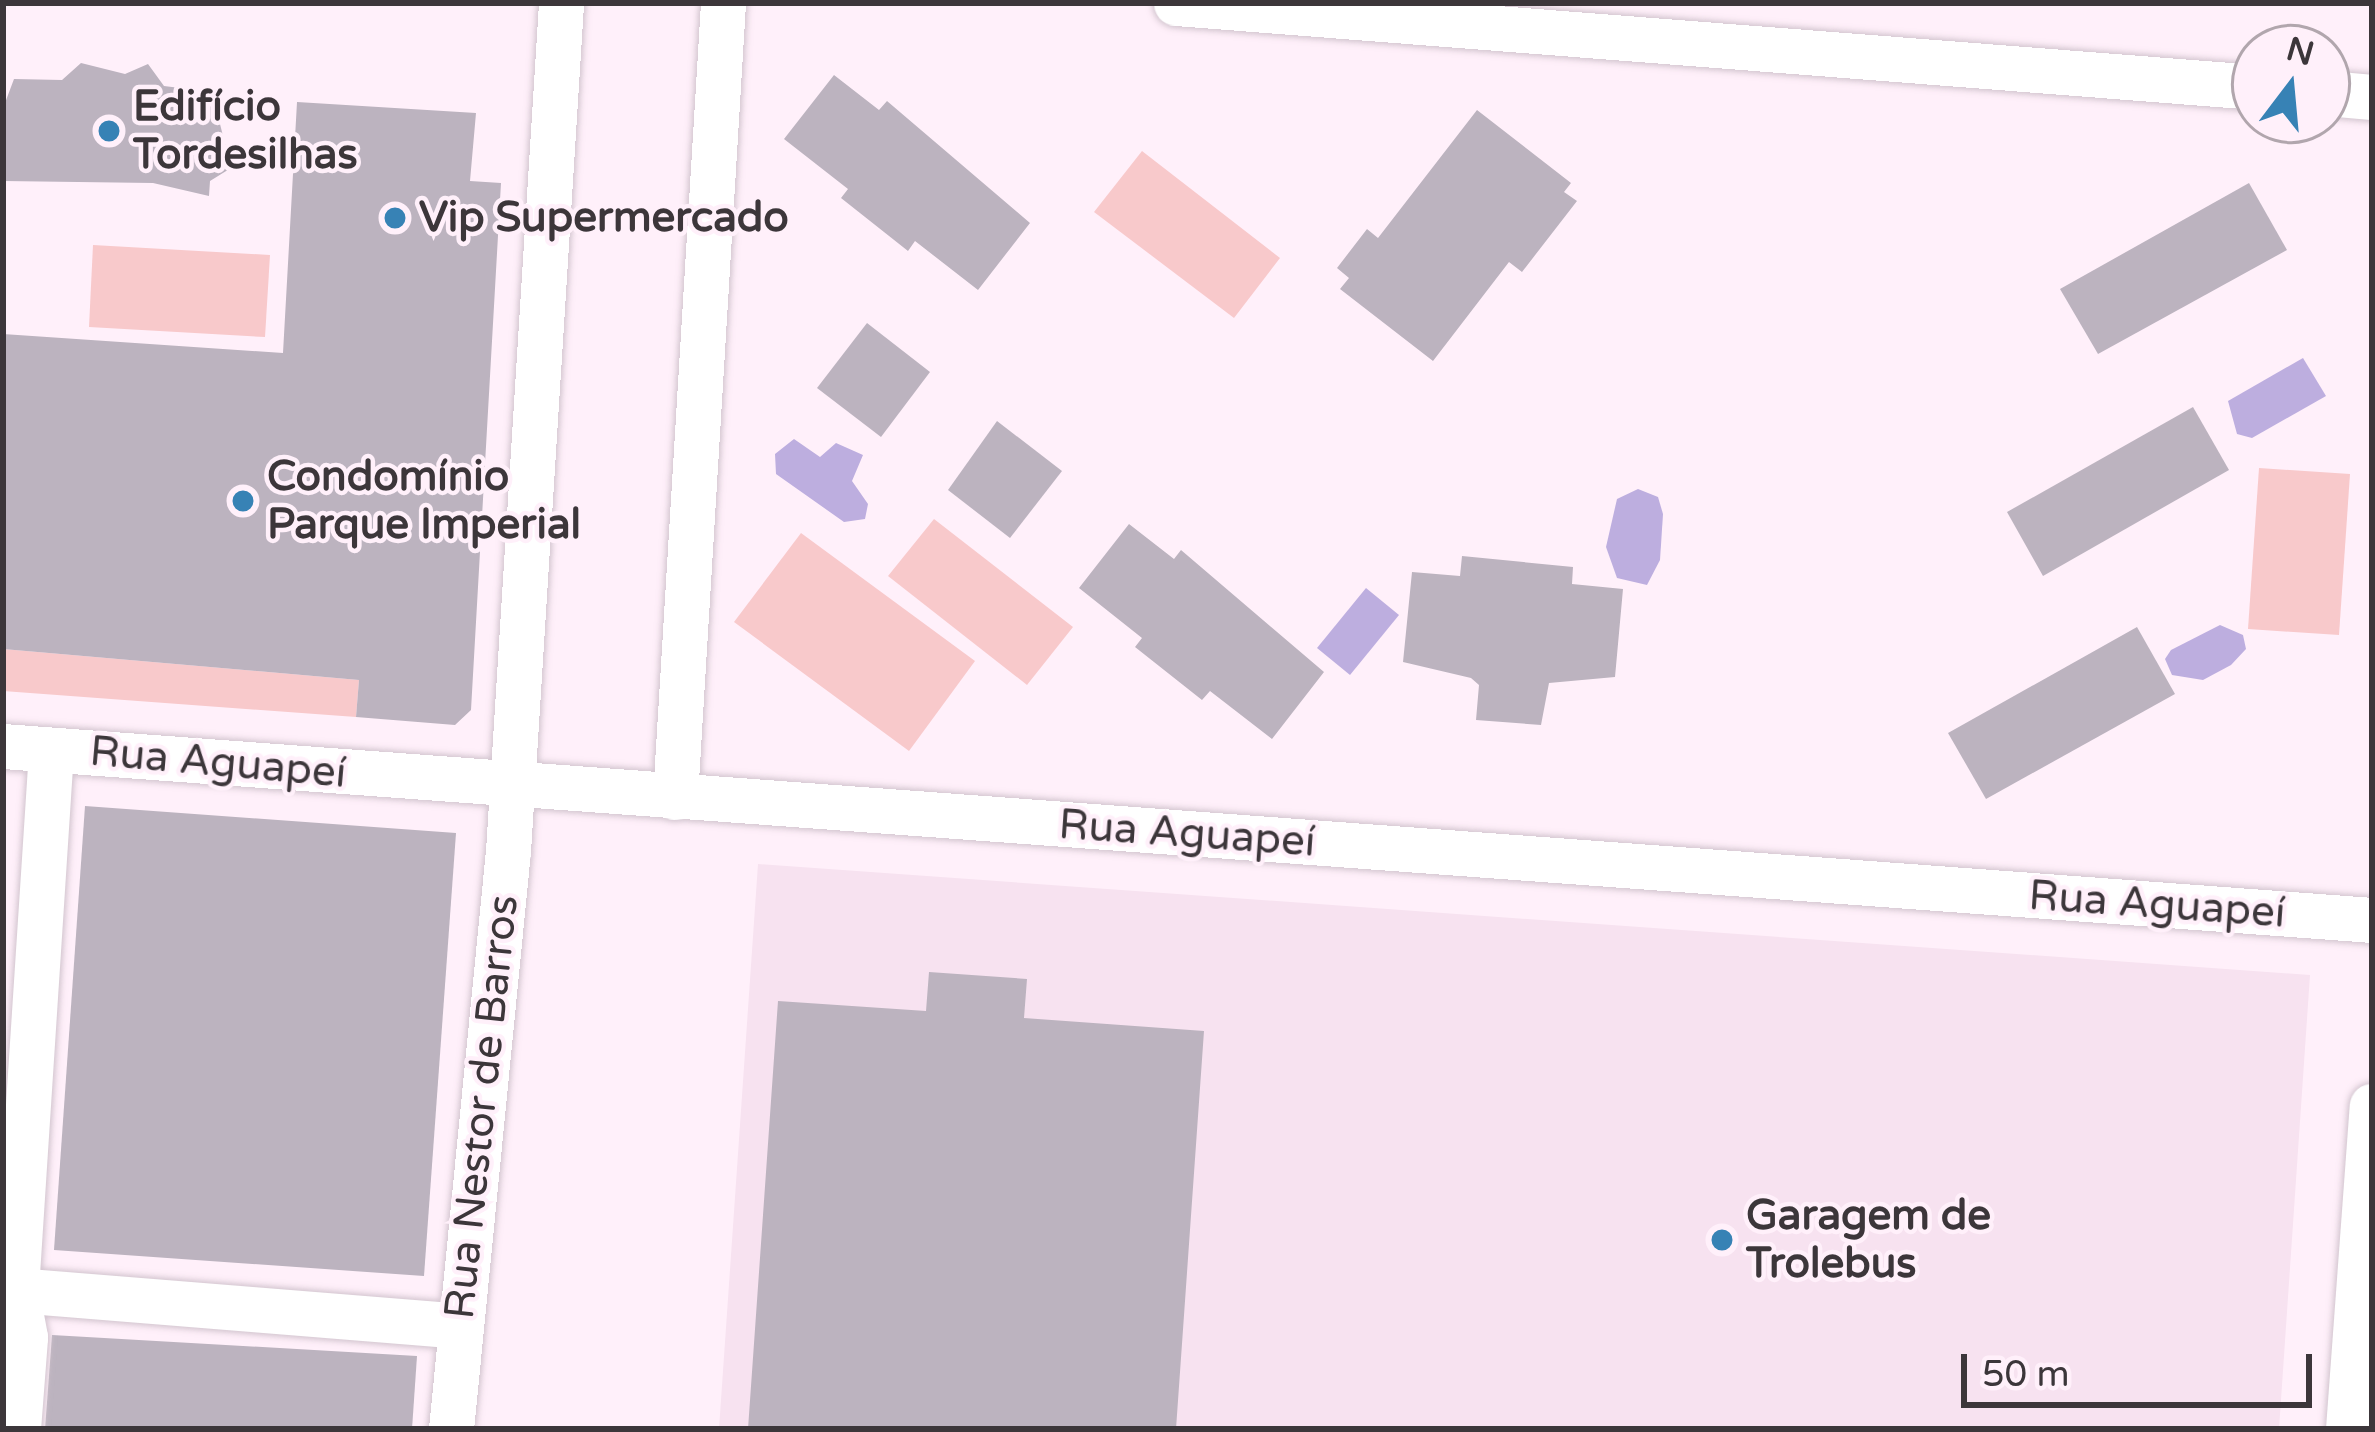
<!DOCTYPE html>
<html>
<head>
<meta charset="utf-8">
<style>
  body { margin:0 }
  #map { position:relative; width:2375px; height:1432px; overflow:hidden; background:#fff0fa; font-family:"Varela Round",sans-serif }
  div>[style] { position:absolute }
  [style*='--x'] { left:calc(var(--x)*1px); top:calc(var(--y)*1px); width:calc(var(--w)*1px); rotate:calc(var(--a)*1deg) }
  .built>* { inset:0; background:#f7e2f0 }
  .green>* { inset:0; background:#f8c9cb }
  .water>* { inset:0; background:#bdaedf }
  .building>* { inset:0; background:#bcb3bf }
  .roads { filter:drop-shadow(0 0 3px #d3c5cf) drop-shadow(0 0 3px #d3c5cf) }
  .minor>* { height:45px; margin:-22.5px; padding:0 22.5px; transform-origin:22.5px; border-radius:22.5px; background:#fff }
  .dots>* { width:33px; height:33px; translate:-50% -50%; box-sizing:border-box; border:6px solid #fff0fa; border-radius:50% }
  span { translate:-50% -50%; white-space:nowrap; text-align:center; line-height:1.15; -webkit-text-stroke:9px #fff0fa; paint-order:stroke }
  .poi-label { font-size:42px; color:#3c363a; font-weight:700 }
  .left { translate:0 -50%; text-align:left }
  .street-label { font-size:42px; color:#3c363a }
  .frame { position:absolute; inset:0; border:6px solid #3c363a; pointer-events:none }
  .north { position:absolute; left:2231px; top:24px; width:120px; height:120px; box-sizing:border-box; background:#fff0fa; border:3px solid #b1a6ad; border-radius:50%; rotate:16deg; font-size:33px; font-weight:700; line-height:48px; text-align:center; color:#3c363a }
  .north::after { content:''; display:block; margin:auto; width:42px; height:54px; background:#3782b5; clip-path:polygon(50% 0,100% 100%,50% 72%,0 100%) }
  .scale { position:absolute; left:1961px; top:1354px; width:351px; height:54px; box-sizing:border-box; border:6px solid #3c363a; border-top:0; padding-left:15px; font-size:36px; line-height:42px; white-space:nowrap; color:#3c363a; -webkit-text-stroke:9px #fff0fa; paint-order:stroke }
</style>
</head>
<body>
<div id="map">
  <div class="built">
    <i style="clip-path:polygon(758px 864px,2310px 975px,2279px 1429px,719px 1429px)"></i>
  </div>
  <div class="green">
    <i style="clip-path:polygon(1142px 151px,1280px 258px,1234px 318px,1094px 212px)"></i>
    <i style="clip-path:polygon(93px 245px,270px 255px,265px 337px,89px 327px)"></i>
    <i style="clip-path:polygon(2259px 468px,2350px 474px,2339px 635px,2248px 629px)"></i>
    <i style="clip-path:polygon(934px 519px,1073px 627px,1027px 685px,888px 576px)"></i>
    <i style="clip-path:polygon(801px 533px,975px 661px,909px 751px,734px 622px)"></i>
    <i style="clip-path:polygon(3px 649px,359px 680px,356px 717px,3px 691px)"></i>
  </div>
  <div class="water">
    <i style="clip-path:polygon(2303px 358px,2326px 396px,2252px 438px,2237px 434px,2228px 401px)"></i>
    <i style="clip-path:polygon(794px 439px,820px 457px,836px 443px,863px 455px,852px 481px,868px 504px,865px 519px,844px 522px,776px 474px,775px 454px)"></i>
    <i style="clip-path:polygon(1638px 489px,1658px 497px,1663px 514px,1660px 560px,1647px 585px,1617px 578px,1606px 547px,1617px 499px)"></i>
    <i style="clip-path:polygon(1366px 588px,1399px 615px,1350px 675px,1317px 648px)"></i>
    <i style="clip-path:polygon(2220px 625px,2243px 635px,2246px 649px,2231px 665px,2203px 680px,2172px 675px,2165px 659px,2171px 650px)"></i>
  </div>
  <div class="building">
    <i style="clip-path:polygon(81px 63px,125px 74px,148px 64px,164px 86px,212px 92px,231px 168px,210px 181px,209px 196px,153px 183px,3px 181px,5px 103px,14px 79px,62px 80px)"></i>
    <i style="clip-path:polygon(834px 75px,879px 110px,887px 101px,1030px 223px,978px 290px,915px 241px,908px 251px,841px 198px,848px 189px,784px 139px)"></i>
    <i style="clip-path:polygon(297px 102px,476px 113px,470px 181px,501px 183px,471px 710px,455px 725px,356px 717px,359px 680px,3px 649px,3px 334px,283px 353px)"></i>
    <i style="clip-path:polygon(1477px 110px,1571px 183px,1564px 192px,1577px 201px,1522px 272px,1509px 262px,1433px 361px,1340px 289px,1349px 278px,1337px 268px,1367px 229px,1378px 238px)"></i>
    <i style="clip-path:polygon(2249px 183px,2287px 250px,2098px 354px,2060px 289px)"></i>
    <i style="clip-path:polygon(867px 323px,930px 372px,881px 437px,817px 388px)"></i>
    <i style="clip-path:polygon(2193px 407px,2229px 470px,2043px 576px,2007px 512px)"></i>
    <i style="clip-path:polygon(997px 421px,1062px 471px,1010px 538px,948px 490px)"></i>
    <i style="clip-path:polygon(1129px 524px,1174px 559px,1181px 550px,1324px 672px,1272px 739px,1210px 691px,1202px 700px,1135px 647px,1142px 638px,1079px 588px)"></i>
    <i style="clip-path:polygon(1462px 556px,1573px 567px,1572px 584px,1623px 589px,1615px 677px,1549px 683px,1541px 725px,1476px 720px,1479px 685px,1471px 678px,1403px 662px,1412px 572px,1460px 576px)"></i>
    <i style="clip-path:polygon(2137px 627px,2175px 694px,1986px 799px,1948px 733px)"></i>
    <i style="clip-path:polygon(85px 806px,456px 833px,424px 1276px,54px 1250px)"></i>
    <i style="clip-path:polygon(929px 972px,1027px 979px,1024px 1018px,1204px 1031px,1176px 1429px,748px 1429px,778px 1001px,926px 1011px)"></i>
    <i style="clip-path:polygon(52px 1335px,417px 1356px,412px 1429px,45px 1429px)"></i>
  </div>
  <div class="roads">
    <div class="minor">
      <i style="--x:1176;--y:3;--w:1082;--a:4.45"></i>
      <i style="--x:2327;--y:93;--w:45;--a:5.1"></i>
      <i style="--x:3;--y:746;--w:2375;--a:4.2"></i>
      <i style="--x:675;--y:797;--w:795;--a:-86.54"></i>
      <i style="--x:3;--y:1289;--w:457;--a:4.6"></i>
      <i style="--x:18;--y:1429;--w:92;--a:-85.6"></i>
      <i style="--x:25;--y:1337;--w:49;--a:-100.6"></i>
      <i style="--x:16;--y:1289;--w:540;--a:-86.28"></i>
      <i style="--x:451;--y:1429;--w:581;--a:-84.37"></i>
      <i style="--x:508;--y:851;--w:850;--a:-86.42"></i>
      <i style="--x:2348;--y:1429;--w:324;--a:-85.8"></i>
    </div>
  </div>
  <div class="dots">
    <i style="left:109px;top:131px;background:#3782b5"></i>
    <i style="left:395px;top:218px;background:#3782b5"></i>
    <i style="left:243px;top:501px;background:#3782b5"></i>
    <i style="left:1722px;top:1240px;background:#3782b5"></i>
  </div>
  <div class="poi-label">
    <span class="left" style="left:133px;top:131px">Edifício<br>Tordesilhas</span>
    <span class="left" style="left:419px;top:218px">Vip Supermercado</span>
    <span class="left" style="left:267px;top:501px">Condomínio<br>Parque Imperial</span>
    <span class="left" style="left:1746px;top:1240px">Garagem de<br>Trolebus</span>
  </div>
  <div class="street-label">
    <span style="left:218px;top:763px;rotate:5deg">Rua Aguapeí</span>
    <span style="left:1187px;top:834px;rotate:4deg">Rua Aguapeí</span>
    <span style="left:2157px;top:905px;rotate:4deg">Rua Aguapeí</span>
    <span style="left:482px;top:1107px;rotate:-84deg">Rua Nestor de Barros</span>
  </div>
  <div class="frame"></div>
  <div class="north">N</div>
  <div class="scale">50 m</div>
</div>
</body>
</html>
